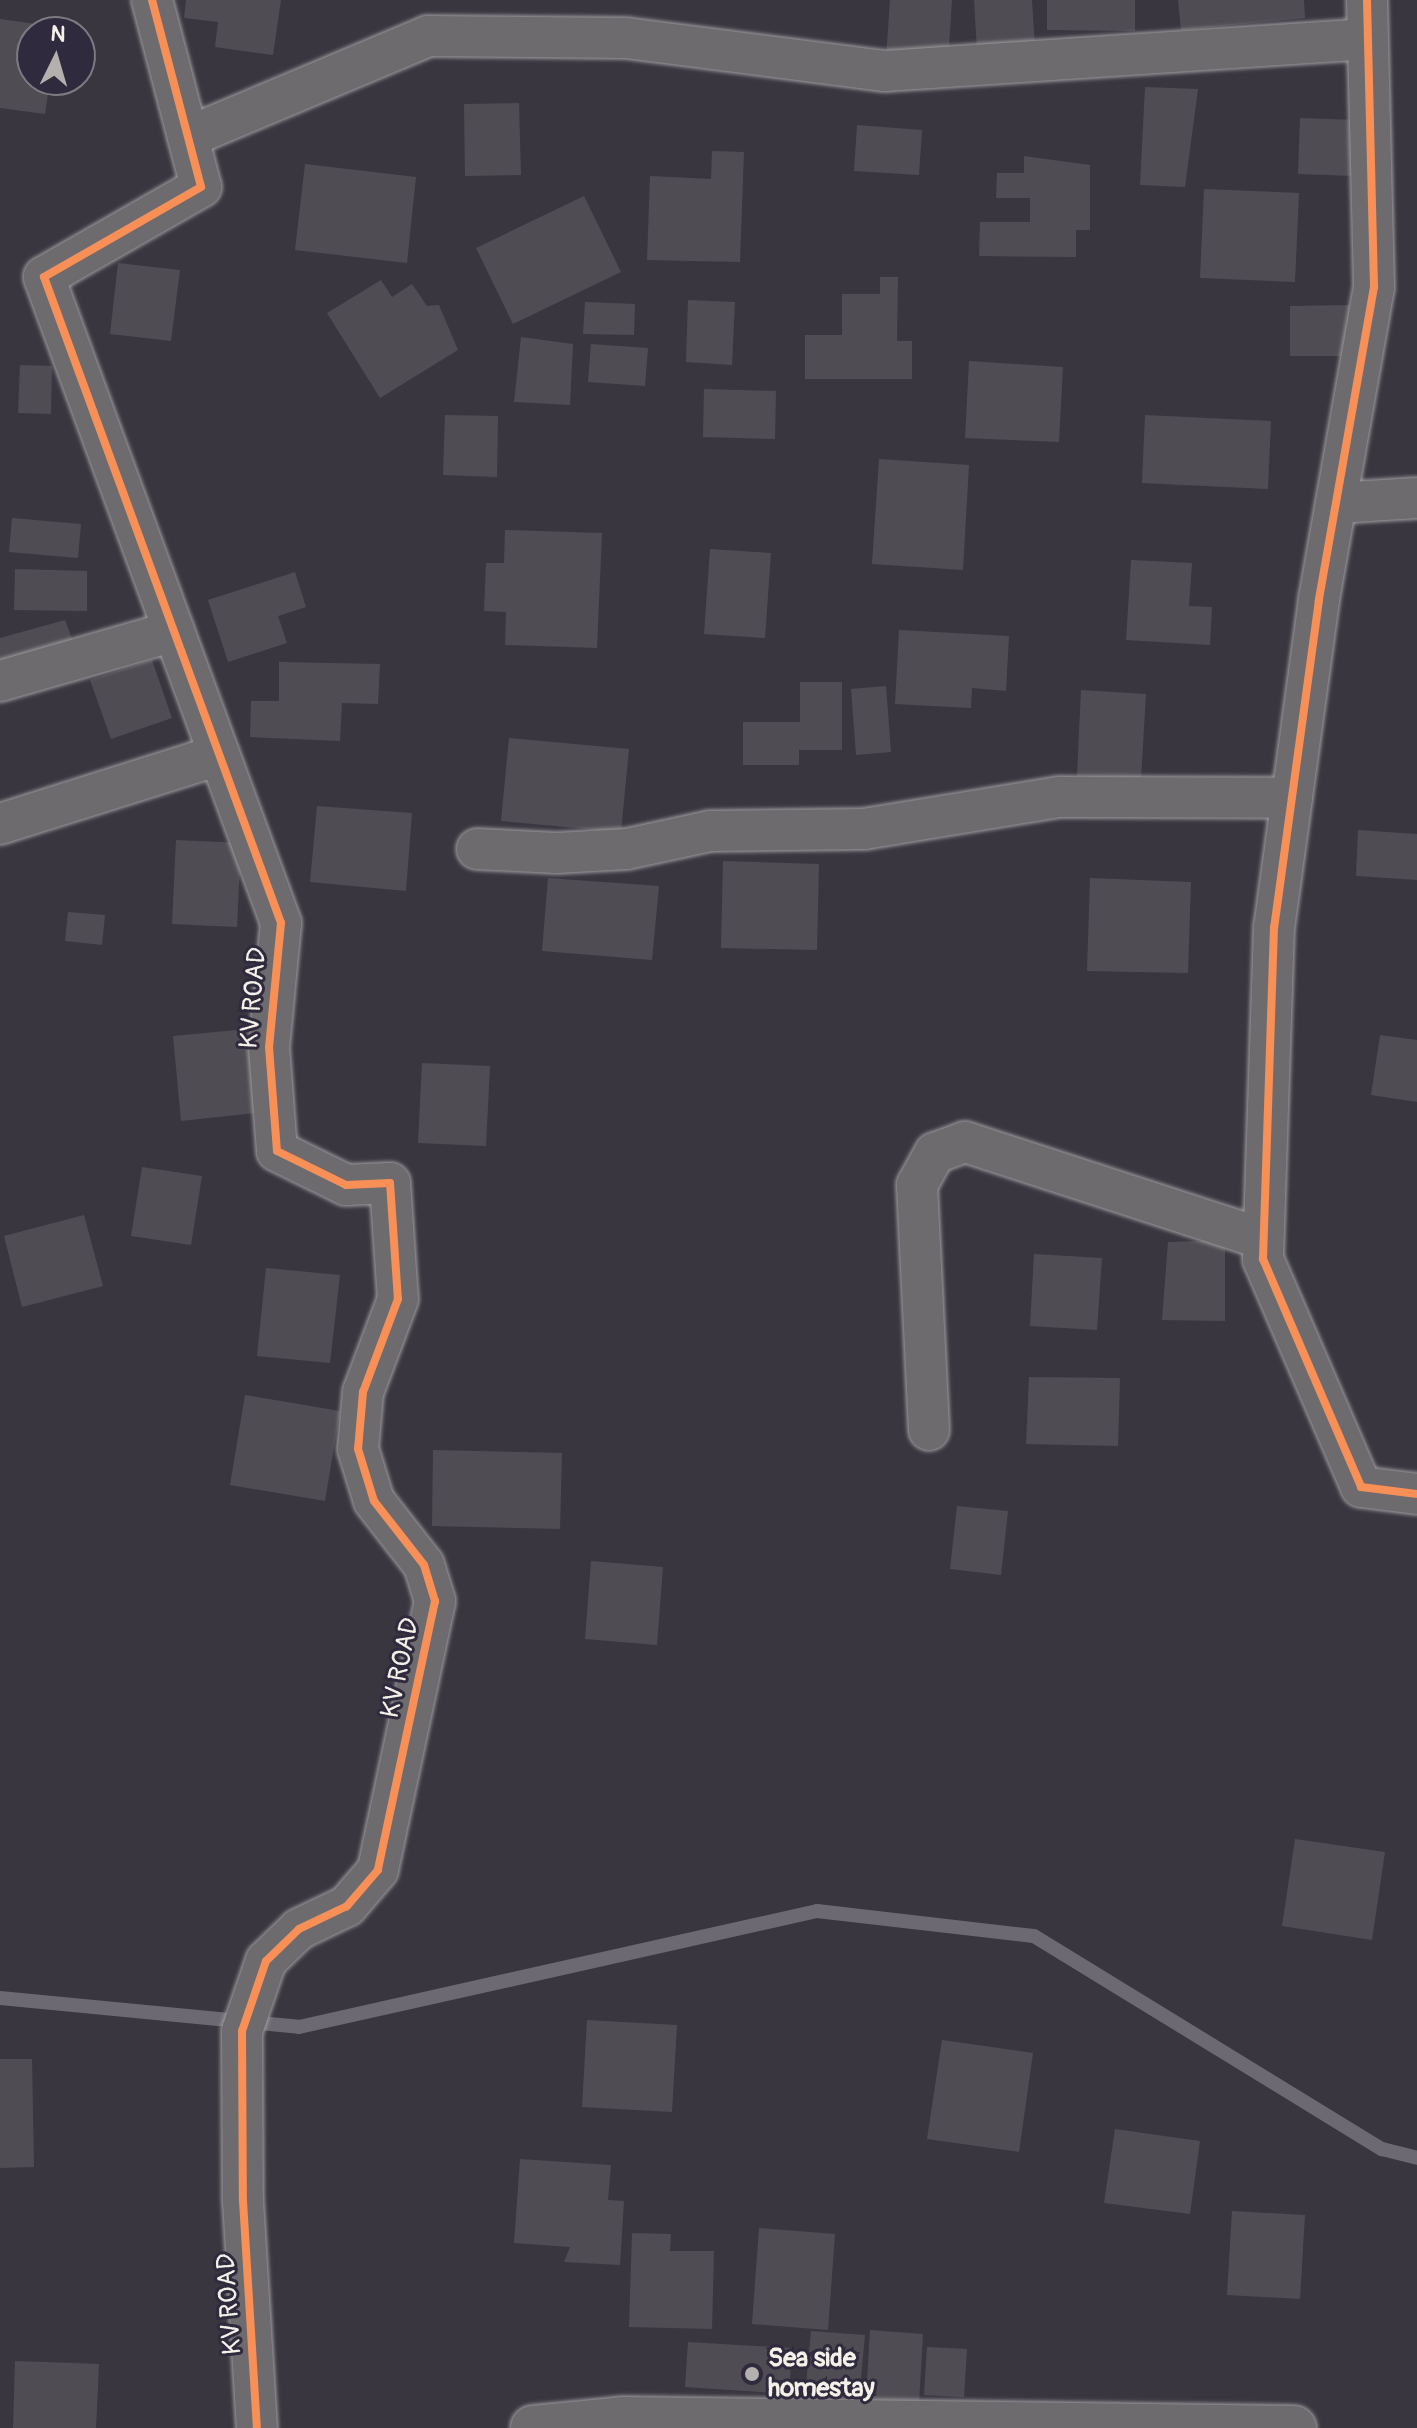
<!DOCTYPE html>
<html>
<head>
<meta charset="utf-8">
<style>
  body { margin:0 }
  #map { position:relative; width:1417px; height:2428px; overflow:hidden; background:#393640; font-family:Pangolin,sans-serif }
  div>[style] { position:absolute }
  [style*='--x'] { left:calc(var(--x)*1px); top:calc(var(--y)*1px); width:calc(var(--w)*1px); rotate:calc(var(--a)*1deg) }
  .stream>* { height:14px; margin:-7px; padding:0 7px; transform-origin:7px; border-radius:7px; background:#6d6972 }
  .building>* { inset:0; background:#4f4d53 }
  .roads { filter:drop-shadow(0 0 2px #9e9c9f) drop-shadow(0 0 2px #9e9c9f) }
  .street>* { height:40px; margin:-20px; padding:0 20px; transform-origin:20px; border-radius:20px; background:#6d6b6d }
  .secondary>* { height:44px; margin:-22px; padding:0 22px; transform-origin:22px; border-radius:22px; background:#6d6b6d }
  .cycleway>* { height:8px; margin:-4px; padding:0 4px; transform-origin:4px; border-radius:4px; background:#f78f57 }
  .dots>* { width:22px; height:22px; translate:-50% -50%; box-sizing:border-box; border:4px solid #2f2a3d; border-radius:50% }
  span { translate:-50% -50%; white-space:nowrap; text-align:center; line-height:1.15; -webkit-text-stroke:6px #2f2a3d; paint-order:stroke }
  .street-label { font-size:26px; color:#f4f1e8 }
  .poi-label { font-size:26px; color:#f4f1e8; font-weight:700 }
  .left { translate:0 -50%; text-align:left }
  .north { position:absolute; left:16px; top:16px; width:80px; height:80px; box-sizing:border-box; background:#2f2a3d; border:2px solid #7e7a81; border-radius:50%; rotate:5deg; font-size:22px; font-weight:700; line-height:32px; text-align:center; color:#f4f1e8 }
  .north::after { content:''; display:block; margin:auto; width:28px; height:36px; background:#b3b0ad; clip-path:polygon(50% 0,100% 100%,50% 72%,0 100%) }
</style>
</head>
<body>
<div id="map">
  <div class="stream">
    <i style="--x:0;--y:1998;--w:300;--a:5.5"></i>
    <i style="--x:299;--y:2027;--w:531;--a:-12.62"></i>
    <i style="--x:817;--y:1911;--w:218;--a:6.6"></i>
    <i style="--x:1034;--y:1936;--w:408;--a:31.5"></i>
    <i style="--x:1382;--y:2149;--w:36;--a:14"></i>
  </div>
  <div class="building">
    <i style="clip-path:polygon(186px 0,281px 0,273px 55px,215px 47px,218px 22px,184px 18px)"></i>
    <i style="clip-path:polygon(890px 0,952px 0,948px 63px,886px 59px)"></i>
    <i style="clip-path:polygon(974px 0,1032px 0,1035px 47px,977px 50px)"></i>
    <i style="clip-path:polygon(1047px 0,1135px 0,1135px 31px,1047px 30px)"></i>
    <i style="clip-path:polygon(1178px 0,1304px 0,1305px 18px,1181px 30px)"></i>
    <i style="clip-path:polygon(0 19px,57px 27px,32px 32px,32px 80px,50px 80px,45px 114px,0 108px)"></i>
    <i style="clip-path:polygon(1145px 87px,1198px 89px,1185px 187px,1140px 185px)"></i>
    <i style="clip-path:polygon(519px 103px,521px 175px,465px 176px,464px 104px)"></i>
    <i style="clip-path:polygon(1300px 118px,1356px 120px,1354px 176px,1298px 174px)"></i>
    <i style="clip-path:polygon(857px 125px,922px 130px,919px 175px,854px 171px)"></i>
    <i style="clip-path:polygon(712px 151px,744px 152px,740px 262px,647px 260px,650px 176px,711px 179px)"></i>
    <i style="clip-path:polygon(1024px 156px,1090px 165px,1090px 230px,1076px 230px,1076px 257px,979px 256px,980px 222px,1030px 222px,1030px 198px,996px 198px,997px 173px,1024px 173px)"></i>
    <i style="clip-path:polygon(305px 164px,416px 177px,407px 263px,295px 250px)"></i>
    <i style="clip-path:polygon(1204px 189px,1299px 193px,1295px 282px,1200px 278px)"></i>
    <i style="clip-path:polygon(584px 196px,621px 272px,513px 324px,476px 248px)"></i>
    <i style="clip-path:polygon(118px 263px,180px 270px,171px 341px,110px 334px)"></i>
    <i style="clip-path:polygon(880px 277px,898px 277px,897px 341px,912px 341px,912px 379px,805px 379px,805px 335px,842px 335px,842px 294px,880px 294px)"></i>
    <i style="clip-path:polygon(381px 280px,392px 297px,412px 284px,427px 306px,439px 305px,458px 350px,380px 398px,327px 313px)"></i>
    <i style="clip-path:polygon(688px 300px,735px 302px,732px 365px,686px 362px)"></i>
    <i style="clip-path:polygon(585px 302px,635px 304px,634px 335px,583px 334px)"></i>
    <i style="clip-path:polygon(1350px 305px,1351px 356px,1290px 356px,1290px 306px)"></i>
    <i style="clip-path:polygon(521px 337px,573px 344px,570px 405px,514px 402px)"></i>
    <i style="clip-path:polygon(591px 344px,648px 348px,645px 386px,588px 382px)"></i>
    <i style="clip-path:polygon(969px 361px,1063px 367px,1059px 442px,965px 438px)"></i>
    <i style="clip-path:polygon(20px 365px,52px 366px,51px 414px,18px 413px)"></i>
    <i style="clip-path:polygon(704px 389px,776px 391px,775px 439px,703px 437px)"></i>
    <i style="clip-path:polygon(445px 415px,498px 416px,497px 477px,443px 475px)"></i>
    <i style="clip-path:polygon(1145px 415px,1271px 421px,1268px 489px,1142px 483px)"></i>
    <i style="clip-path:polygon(879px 459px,969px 465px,963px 570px,872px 564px)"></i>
    <i style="clip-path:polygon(12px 518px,81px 524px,78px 558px,9px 552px)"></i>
    <i style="clip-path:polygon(505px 530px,602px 533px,597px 648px,505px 645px,506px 612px,484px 611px,486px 563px,504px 563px)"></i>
    <i style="clip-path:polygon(710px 549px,771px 553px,765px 638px,704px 634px)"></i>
    <i style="clip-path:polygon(1131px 560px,1192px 563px,1189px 606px,1212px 607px,1210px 645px,1126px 640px)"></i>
    <i style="clip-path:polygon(15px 569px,87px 571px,87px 611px,14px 610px)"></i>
    <i style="clip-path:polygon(295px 572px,306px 607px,278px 616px,287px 643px,228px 662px,208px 600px)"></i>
    <i style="clip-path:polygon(65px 620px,79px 657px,0 689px,0 638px)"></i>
    <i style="clip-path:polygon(899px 630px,1009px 636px,1006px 691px,972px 688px,971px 708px,895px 704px)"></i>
    <i style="clip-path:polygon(152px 660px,172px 718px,111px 739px,90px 680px)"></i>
    <i style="clip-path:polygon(279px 662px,380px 664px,378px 704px,342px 703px,340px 741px,250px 737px,251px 701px,279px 701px)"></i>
    <i style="clip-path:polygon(800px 682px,842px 682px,842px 750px,799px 750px,799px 765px,743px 765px,743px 722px,800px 722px)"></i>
    <i style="clip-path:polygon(886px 686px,891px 752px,856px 755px,851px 689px)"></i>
    <i style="clip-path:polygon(1081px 690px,1146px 694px,1141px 779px,1077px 776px)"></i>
    <i style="clip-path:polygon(509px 738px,629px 749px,621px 832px,501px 821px)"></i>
    <i style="clip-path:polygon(317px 806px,412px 813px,406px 891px,310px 882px)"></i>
    <i style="clip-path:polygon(1358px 830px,1417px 834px,1417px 880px,1356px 876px)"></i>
    <i style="clip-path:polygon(176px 840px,241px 843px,237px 927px,172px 924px)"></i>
    <i style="clip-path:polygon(723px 861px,819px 864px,817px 950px,721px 948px)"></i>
    <i style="clip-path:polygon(548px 878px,659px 886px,652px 960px,542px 951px)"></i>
    <i style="clip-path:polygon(1090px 878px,1191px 882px,1188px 973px,1087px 971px)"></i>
    <i style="clip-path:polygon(68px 912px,105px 915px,102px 945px,65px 941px)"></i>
    <i style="clip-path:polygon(247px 1029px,255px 1113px,181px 1121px,173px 1036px)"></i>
    <i style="clip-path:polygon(1380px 1035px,1417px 1040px,1417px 1102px,1371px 1095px)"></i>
    <i style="clip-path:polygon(422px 1063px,490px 1066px,486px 1146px,418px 1143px)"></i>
    <i style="clip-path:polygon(142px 1167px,202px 1176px,191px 1245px,131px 1236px)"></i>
    <i style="clip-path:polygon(84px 1215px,103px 1286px,22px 1307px,4px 1236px)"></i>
    <i style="clip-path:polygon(1225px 1240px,1225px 1321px,1162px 1320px,1168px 1242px)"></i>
    <i style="clip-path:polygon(1034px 1254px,1102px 1258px,1097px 1330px,1030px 1326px)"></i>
    <i style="clip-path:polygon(266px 1268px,340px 1275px,330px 1363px,257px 1356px)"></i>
    <i style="clip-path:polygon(1029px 1377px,1120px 1378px,1118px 1446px,1026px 1444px)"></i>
    <i style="clip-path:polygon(245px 1395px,340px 1411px,325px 1501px,230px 1485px)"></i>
    <i style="clip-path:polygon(433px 1450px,562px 1453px,560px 1529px,432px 1526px)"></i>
    <i style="clip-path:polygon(957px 1506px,1008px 1511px,1001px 1575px,950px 1569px)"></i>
    <i style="clip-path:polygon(591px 1561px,663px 1567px,657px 1645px,585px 1639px)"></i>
    <i style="clip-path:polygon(1295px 1839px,1385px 1852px,1372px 1940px,1282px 1926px)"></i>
    <i style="clip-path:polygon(587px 2020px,677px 2025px,672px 2112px,582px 2107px)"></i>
    <i style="clip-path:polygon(942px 2040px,1033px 2053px,1019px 2152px,927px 2139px)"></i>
    <i style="clip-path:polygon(0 2059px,32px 2059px,34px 2167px,0 2168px)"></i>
    <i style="clip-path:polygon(1115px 2129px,1200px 2141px,1190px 2214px,1104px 2203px)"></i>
    <i style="clip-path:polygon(520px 2159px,611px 2165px,608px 2200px,624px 2201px,620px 2265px,564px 2262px,570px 2247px,514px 2243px)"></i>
    <i style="clip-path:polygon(1232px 2211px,1305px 2215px,1300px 2299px,1227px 2295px)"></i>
    <i style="clip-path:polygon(759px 2228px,835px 2234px,828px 2330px,752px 2324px)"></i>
    <i style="clip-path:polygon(632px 2233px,671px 2234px,670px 2251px,714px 2251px,712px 2329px,629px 2327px)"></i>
    <i style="clip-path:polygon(870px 2330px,923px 2334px,919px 2403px,866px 2400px)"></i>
    <i style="clip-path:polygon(811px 2331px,865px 2335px,859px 2399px,805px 2395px)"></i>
    <i style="clip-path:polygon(688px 2342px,792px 2348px,789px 2394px,685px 2387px)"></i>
    <i style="clip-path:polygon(927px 2347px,967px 2349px,964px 2397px,924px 2395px)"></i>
    <i style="clip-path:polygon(15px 2361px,99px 2364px,96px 2428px,13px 2428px)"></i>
  </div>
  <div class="roads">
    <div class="street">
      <i style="--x:152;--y:0;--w:193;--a:75.3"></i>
      <i style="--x:201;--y:187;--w:181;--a:150.2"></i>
      <i style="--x:44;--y:277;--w:688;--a:69.85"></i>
      <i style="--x:281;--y:923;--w:125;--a:95.5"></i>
      <i style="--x:269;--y:1047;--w:104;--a:85.6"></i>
      <i style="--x:277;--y:1151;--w:77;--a:26.2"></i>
      <i style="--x:346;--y:1185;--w:44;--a:-2.6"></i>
      <i style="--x:390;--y:1183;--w:116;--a:86.1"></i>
      <i style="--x:398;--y:1299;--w:99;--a:110.6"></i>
      <i style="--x:363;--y:1392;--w:57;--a:95"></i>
      <i style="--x:358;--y:1449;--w:54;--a:72.9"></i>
      <i style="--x:374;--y:1501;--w:81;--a:52"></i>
      <i style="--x:424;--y:1565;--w:38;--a:73"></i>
      <i style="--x:435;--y:1601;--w:275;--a:102"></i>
      <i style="--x:378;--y:1870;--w:48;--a:130.7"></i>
      <i style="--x:347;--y:1906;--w:53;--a:154.4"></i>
      <i style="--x:299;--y:1929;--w:46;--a:135.9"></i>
      <i style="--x:266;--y:1961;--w:74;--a:108.9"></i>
      <i style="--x:242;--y:2031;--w:170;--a:89.7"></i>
      <i style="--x:243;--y:2201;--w:227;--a:86.5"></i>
      <i style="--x:1367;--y:0;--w:287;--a:88.6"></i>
      <i style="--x:1374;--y:287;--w:318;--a:100"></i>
      <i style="--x:1319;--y:600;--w:330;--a:97.8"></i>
      <i style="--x:1274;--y:927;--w:332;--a:91.9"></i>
      <i style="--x:1263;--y:1259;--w:248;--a:66.7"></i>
      <i style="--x:1361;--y:1487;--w:56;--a:7.1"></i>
      <i style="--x:188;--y:137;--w:260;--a:-22.8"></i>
      <i style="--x:428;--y:36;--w:198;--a:0.6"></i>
      <i style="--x:626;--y:38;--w:261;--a:7.3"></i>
      <i style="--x:885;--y:71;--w:484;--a:-3.8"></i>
      <i style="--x:1336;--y:503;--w:81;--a:-3.5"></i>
      <i style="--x:0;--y:681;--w:181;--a:-16"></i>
      <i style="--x:0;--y:824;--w:230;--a:-17.5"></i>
      <i style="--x:477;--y:849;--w:80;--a:2.9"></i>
      <i style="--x:557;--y:853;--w:70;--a:-3.3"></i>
      <i style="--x:627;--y:849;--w:85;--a:-12.2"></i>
      <i style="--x:710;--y:831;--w:154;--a:-0.7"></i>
      <i style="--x:864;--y:829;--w:199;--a:-9.3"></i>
      <i style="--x:1060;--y:797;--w:232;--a:0.2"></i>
      <i style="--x:929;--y:1430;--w:245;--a:-92.8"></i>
      <i style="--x:917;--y:1185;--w:37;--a:-61"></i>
      <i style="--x:935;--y:1153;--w:32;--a:-20"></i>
      <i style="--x:965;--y:1142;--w:313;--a:18"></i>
    </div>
    <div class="secondary">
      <i style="--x:533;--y:2428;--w:90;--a:-5.7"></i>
      <i style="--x:623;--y:2419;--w:671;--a:0.77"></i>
    </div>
  </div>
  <div class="cycleway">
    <i style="--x:152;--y:0;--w:193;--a:75.3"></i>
    <i style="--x:201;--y:187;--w:181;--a:150.2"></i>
    <i style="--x:44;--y:277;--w:688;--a:69.85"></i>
    <i style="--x:281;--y:923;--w:125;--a:95.5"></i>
    <i style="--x:269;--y:1047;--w:104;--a:85.6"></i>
    <i style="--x:277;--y:1151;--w:77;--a:26.2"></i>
    <i style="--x:346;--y:1185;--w:44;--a:-2.6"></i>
    <i style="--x:390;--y:1183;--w:116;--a:86.1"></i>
    <i style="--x:398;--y:1299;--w:99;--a:110.6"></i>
    <i style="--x:363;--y:1392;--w:57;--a:95"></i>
    <i style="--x:358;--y:1449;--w:54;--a:72.9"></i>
    <i style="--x:374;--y:1501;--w:81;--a:52"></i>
    <i style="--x:424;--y:1565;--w:38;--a:73"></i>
    <i style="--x:435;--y:1601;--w:275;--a:102"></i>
    <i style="--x:378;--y:1870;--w:48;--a:130.7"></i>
    <i style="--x:347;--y:1906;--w:53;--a:154.4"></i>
    <i style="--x:299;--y:1929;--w:46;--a:135.9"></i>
    <i style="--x:266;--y:1961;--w:74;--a:108.9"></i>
    <i style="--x:242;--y:2031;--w:170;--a:89.7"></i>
    <i style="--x:243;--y:2201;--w:227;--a:86.5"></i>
    <i style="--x:1367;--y:0;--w:287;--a:88.6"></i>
    <i style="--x:1374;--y:287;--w:318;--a:100"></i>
    <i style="--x:1319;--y:600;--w:330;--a:97.8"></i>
    <i style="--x:1274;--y:927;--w:332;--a:91.9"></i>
    <i style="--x:1263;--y:1259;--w:248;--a:66.7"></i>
    <i style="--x:1361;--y:1487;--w:56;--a:7.1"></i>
  </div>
  <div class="dots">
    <i style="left:752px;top:2374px;background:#b3b0ad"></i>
  </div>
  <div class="street-label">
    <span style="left:254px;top:998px;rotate:-85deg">KV ROAD</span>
    <span style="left:401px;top:1668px;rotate:-78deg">KV ROAD</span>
    <span style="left:230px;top:2304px;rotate:-94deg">KV ROAD</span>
  </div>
  <div class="poi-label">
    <span class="left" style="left:768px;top:2374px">Sea side<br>homestay</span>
  </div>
  <div class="north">N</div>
</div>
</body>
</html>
